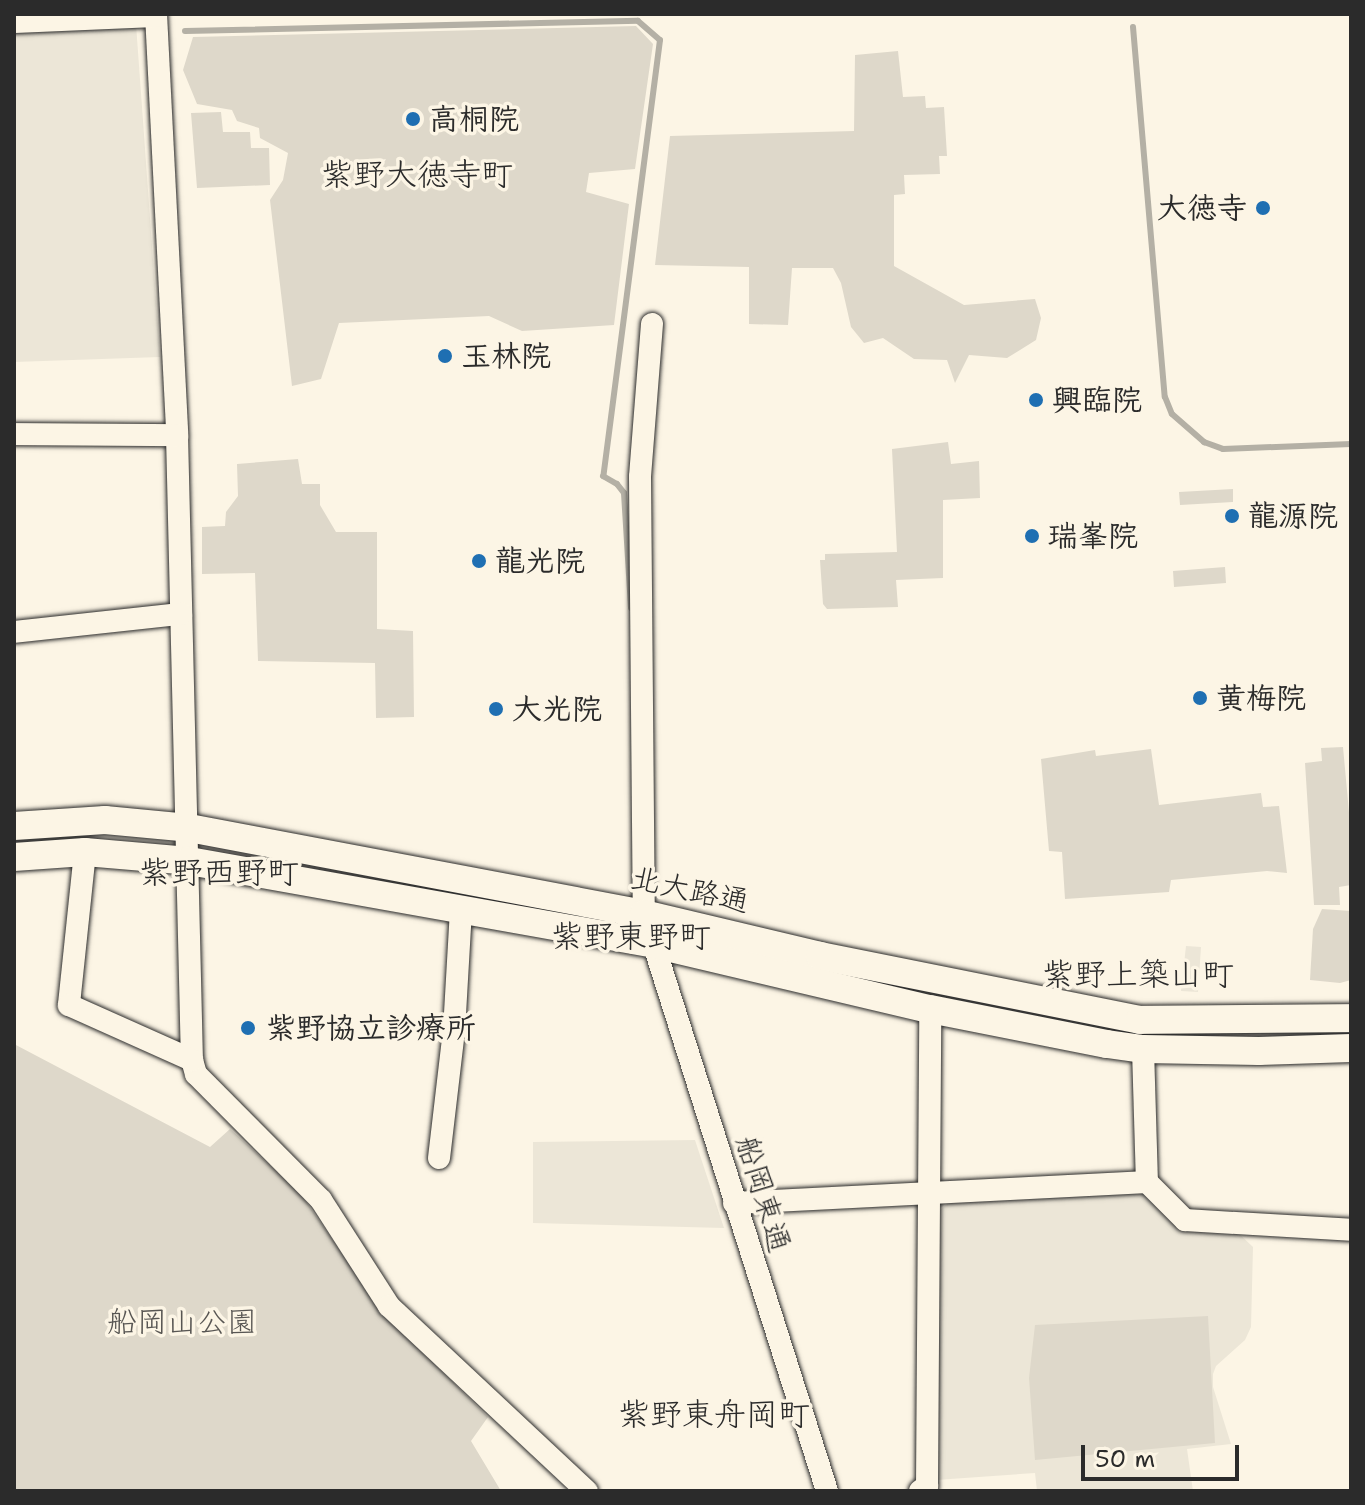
<!DOCTYPE html>
<html>
<head>
<meta charset="utf-8">
<style>
  body { margin:0 }
  #map { position:relative; width:1365px; height:1505px; overflow:hidden; background:#fcf5e5; font-family:"Shantell Sans","Klee One",sans-serif }
  div>[style] { position:absolute }
  [style*='--x'] { left:calc(var(--x)*1px); top:calc(var(--y)*1px); width:calc(var(--w)*1px); rotate:calc(var(--a)*1deg) }
  .built>* { inset:0; background:#ece6d7 }
  .green>* { inset:0; background:#ded8ca }
  .stream>* { height:6px; margin:-3px; padding:0 3px; transform-origin:3px; border-radius:3px; background:#b4b0a5 }
  .roads { filter:drop-shadow(0 0 2px #2b2b2b) drop-shadow(0 0 2px #2b2b2b) }
  .minor>* { height:22px; margin:-11px; padding:0 11px; transform-origin:11px; border-radius:11px; background:#fcf5e5 }
  .major>* { height:28px; margin:-14px; padding:0 14px; transform-origin:14px; border-radius:14px; background:#fcf5e5 }
  .dots>* { width:22px; height:22px; translate:-50% -50%; box-sizing:border-box; border:4px solid #fcf5e5; border-radius:50% }
  span { translate:-50% -50%; white-space:nowrap; text-align:center; line-height:1.15; -webkit-text-stroke:7px #fcf5e5; paint-order:stroke }
  .poi-label { font-size:30px; color:#2b2b2b; font-weight:700 }
  .left { translate:0 -50%; text-align:left }
  .right { translate:-100% -50%; text-align:right }
  .street-label { font-size:30px; color:#2b2b2b }
  .park-label { font-size:30px; color:#585653 }
  .neighbourhood-label { font-size:32px; color:#2b2b2b }
  .frame { position:absolute; inset:0; border:16px solid #2b2b2b; pointer-events:none }
  .scale { position:absolute; left:1081px; top:1445px; width:158px; height:36px; box-sizing:border-box; border:4px solid #2b2b2b; border-top:0; padding-left:10px; font-size:24px; line-height:28px; white-space:nowrap; color:#2b2b2b; -webkit-text-stroke:6px #fcf5e5; paint-order:stroke }
</style>
</head>
<body>
<div id="map">
  <div class="built">
    <i style="clip-path:polygon(136px 24px,160px 357px,14px 362px,14px 30px)"></i>
    <i style="clip-path:polygon(1186px 946px,1201px 947px,1198px 992px,1181px 991px)"></i>
    <i style="clip-path:polygon(695px 1140px,724px 1228px,533px 1223px,533px 1142px)"></i>
    <i style="clip-path:polygon(1135px 1191px,1236px 1231px,1253px 1247px,1251px 1327px,1245px 1340px,1216px 1366px,1213px 1374px,1213px 1387px,1231px 1444px,1187px 1449px,1193px 1491px,1037px 1491px,1035px 1473px,936px 1480px,937px 1213px,955px 1197px)"></i>
  </div>
  <div class="green">
    <i style="clip-path:polygon(636px 26px,653px 44px,635px 169px,589px 173px,586px 192px,629px 204px,614px 325px,522px 331px,489px 316px,339px 323px,321px 379px,292px 386px,270px 200px,283px 180px,288px 153px,260px 138px,259px 128px,237px 121px,232px 110px,197px 104px,183px 70px,193px 37px)"></i>
    <i style="clip-path:polygon(898px 51px,903px 97px,925px 96px,926px 108px,944px 107px,947px 156px,939px 156px,940px 174px,904px 175px,905px 194px,894px 195px,894px 266px,964px 305px,1035px 299px,1041px 318px,1036px 340px,1007px 358px,969px 355px,955px 383px,947px 360px,914px 359px,883px 338px,864px 343px,851px 327px,841px 283px,833px 268px,792px 268px,788px 325px,749px 324px,749px 267px,655px 265px,670px 136px,854px 131px,855px 55px)"></i>
    <i style="clip-path:polygon(221px 112px,223px 132px,250px 132px,251px 148px,269px 148px,270px 185px,197px 188px,191px 113px)"></i>
    <i style="clip-path:polygon(948px 442px,951px 464px,979px 461px,980px 498px,943px 500px,943px 578px,896px 580px,898px 607px,827px 609px,823px 604px,820px 560px,825px 560px,825px 554px,897px 552px,892px 449px)"></i>
    <i style="clip-path:polygon(298px 459px,302px 484px,320px 484px,320px 505px,336px 532px,377px 532px,377px 629px,413px 631px,414px 717px,376px 718px,375px 663px,258px 661px,255px 573px,202px 574px,202px 527px,225px 526px,226px 512px,238px 496px,237px 464px)"></i>
    <i style="clip-path:polygon(1233px 489px,1233px 502px,1180px 505px,1179px 492px)"></i>
    <i style="clip-path:polygon(1225px 567px,1226px 583px,1174px 587px,1173px 571px)"></i>
    <i style="clip-path:polygon(1343px 747px,1351px 834px,1351px 885px,1339px 887px,1340px 905px,1314px 905px,1305px 763px,1322px 761px,1321px 748px)"></i>
    <i style="clip-path:polygon(1151px 749px,1159px 805px,1261px 793px,1263px 807px,1279px 806px,1287px 873px,1267px 871px,1171px 880px,1169px 892px,1065px 899px,1062px 852px,1049px 851px,1041px 759px,1095px 750px,1096px 756px)"></i>
    <i style="clip-path:polygon(1322px 909px,1351px 911px,1351px 980px,1340px 983px,1310px 980px,1313px 929px)"></i>
    <i style="clip-path:polygon(881px 982px,1351px 1031px,1351px 1034px,1139px 1034px,881px 985px)"></i>
    <i style="clip-path:polygon(14px 1044px,210px 1147px,230px 1129px,300px 1193px,384px 1314px,488px 1417px,471px 1441px,501px 1491px,14px 1491px)"></i>
    <i style="clip-path:polygon(1208px 1316px,1215px 1443px,1035px 1460px,1029px 1378px,1035px 1325px)"></i>
  </div>
  <div class="stream">
    <i style="--x:1133;--y:27;--w:371;--a:85.1"></i>
    <i style="--x:1165;--y:397;--w:18;--a:68"></i>
    <i style="--x:1172;--y:414;--w:43;--a:41.2"></i>
    <i style="--x:1204;--y:442;--w:20;--a:20"></i>
    <i style="--x:1223;--y:449;--w:128;--a:-2.2"></i>
    <i style="--x:185;--y:31;--w:453;--a:-1.3"></i>
    <i style="--x:638;--y:21;--w:29;--a:41"></i>
    <i style="--x:660;--y:40;--w:440;--a:97.4"></i>
    <i style="--x:603;--y:476;--w:16;--a:30"></i>
    <i style="--x:617;--y:484;--w:11;--a:52"></i>
    <i style="--x:624;--y:493;--w:115;--a:86.5"></i>
  </div>
  <div class="roads">
    <div class="minor">
      <i style="--x:156;--y:14;--w:422;--a:87.1"></i>
      <i style="--x:177;--y:435;--w:625;--a:88.63"></i>
      <i style="--x:192;--y:1060;--w:15;--a:74"></i>
      <i style="--x:196;--y:1074;--w:177;--a:45.2"></i>
      <i style="--x:321;--y:1200;--w:126;--a:57.3"></i>
      <i style="--x:389;--y:1306;--w:271;--a:43.1"></i>
      <i style="--x:14;--y:22;--w:142;--a:-2.4"></i>
      <i style="--x:652;--y:324;--w:153;--a:94.5"></i>
      <i style="--x:640;--y:477;--w:437;--a:89.5"></i>
      <i style="--x:644;--y:914;--w:605;--a:72.4"></i>
      <i style="--x:14;--y:434;--w:163;--a:0.4"></i>
      <i style="--x:14;--y:632;--w:168;--a:-6.2"></i>
      <i style="--x:85;--y:852;--w:154;--a:96"></i>
      <i style="--x:69;--y:1005;--w:135;--a:24.1"></i>
      <i style="--x:1143;--y:1049;--w:133;--a:88.3"></i>
      <i style="--x:439;--y:1158;--w:128;--a:-83.3"></i>
      <i style="--x:454;--y:1031;--w:123;--a:-86.7"></i>
      <i style="--x:734;--y:1203;--w:414;--a:-2.9"></i>
      <i style="--x:1147;--y:1182;--w:54;--a:45"></i>
      <i style="--x:1185;--y:1220;--w:166;--a:3.4"></i>
      <i style="--x:920;--y:1491;--w:9;--a:-36"></i>
      <i style="--x:927;--y:1486;--w:477;--a:-89.6"></i>
    </div>
    <div class="major">
      <i style="--x:14;--y:826;--w:91;--a:-3.8"></i>
      <i style="--x:105;--y:820;--w:84;--a:5.4"></i>
      <i style="--x:189;--y:828;--w:463;--a:10.7"></i>
      <i style="--x:644;--y:914;--w:181;--a:13.4"></i>
      <i style="--x:820;--y:956;--w:326;--a:11.3"></i>
      <i style="--x:1140;--y:1020;--w:211;--a:-0.5"></i>
      <i style="--x:14;--y:857;--w:71;--a:-4"></i>
      <i style="--x:85;--y:852;--w:104;--a:4.9"></i>
      <i style="--x:189;--y:861;--w:472;--a:10.1"></i>
      <i style="--x:654;--y:944;--w:284;--a:13.3"></i>
      <i style="--x:930;--y:1009;--w:180;--a:11.2"></i>
      <i style="--x:1107;--y:1044;--w:36;--a:8"></i>
      <i style="--x:1143;--y:1049;--w:116;--a:1"></i>
      <i style="--x:1259;--y:1051;--w:92;--a:-1.9"></i>
    </div>
  </div>
  <div class="dots">
    <i style="left:413px;top:119px;background:#1f6fb2"></i>
    <i style="left:1263px;top:208px;background:#1f6fb2"></i>
    <i style="left:445px;top:356px;background:#1f6fb2"></i>
    <i style="left:1036px;top:400px;background:#1f6fb2"></i>
    <i style="left:1232px;top:516px;background:#1f6fb2"></i>
    <i style="left:1032px;top:536px;background:#1f6fb2"></i>
    <i style="left:479px;top:561px;background:#1f6fb2"></i>
    <i style="left:1200px;top:698px;background:#1f6fb2"></i>
    <i style="left:496px;top:709px;background:#1f6fb2"></i>
    <i style="left:248px;top:1028px;background:#1f6fb2"></i>
  </div>
  <div class="poi-label">
    <span class="left" style="left:429px;top:119px">高桐院</span>
    <span class="right" style="left:1247px;top:208px">大徳寺</span>
    <span class="left" style="left:461px;top:356px">玉林院</span>
    <span class="left" style="left:1052px;top:400px">興臨院</span>
    <span class="left" style="left:1248px;top:516px">龍源院</span>
    <span class="left" style="left:1048px;top:536px">瑞峯院</span>
    <span class="left" style="left:495px;top:561px">龍光院</span>
    <span class="left" style="left:1216px;top:698px">黄梅院</span>
    <span class="left" style="left:512px;top:709px">大光院</span>
    <span class="left" style="left:266px;top:1028px">紫野協立診療所</span>
  </div>
  <div class="street-label">
    <span style="left:690px;top:890px;rotate:12deg">北大路通</span>
    <span style="left:763px;top:1194px;rotate:73deg">船岡東通</span>
  </div>
  <div class="park-label">
    <span style="left:182px;top:1322px">船岡山公園</span>
  </div>
  <div class="neighbourhood-label">
    <span style="left:417px;top:174px">紫野大徳寺町</span>
    <span style="left:219px;top:872px">紫野西野町</span>
    <span style="left:631px;top:936px">紫野東野町</span>
    <span style="left:1138px;top:974px">紫野上築山町</span>
    <span style="left:714px;top:1414px">紫野東舟岡町</span>
  </div>
  <div class="frame"></div>
  <div class="scale">50 m</div>
</div>
</body>
</html>
